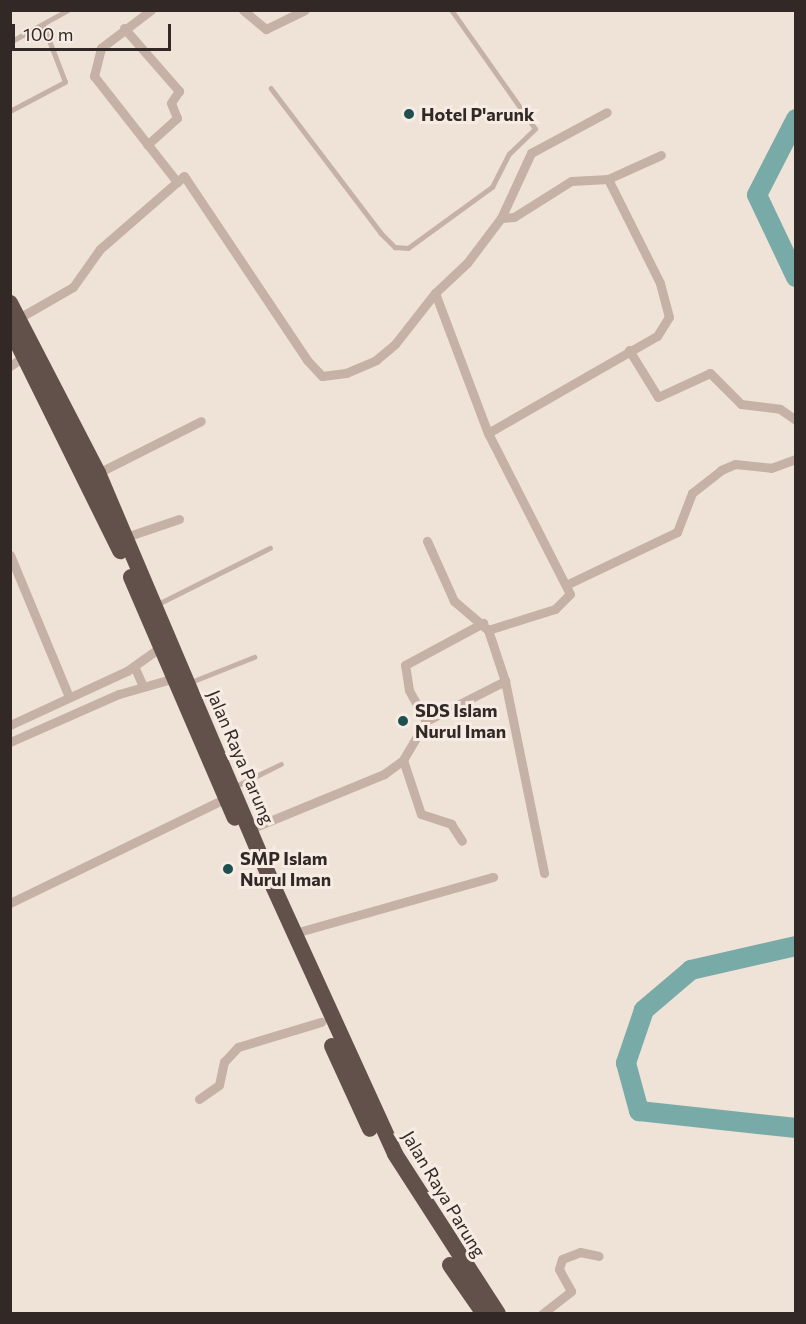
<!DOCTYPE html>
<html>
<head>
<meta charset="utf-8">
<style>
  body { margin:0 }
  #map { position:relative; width:806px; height:1324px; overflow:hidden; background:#efe2d7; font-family:Commissioner,sans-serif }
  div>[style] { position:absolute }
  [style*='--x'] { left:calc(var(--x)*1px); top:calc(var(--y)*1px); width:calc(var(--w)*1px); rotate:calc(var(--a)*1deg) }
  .river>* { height:20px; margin:-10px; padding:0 10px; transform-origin:10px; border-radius:10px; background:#78aaa8 }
  .service>* { height:4.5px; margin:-2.25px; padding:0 2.25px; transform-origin:2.25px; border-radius:2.25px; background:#c5b1a5 }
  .minor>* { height:9px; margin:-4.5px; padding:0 4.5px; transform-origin:4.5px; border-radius:4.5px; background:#c5b1a5 }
  .trunk>* { height:16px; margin:-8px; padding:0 8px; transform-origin:8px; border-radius:8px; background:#62504a }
  .dots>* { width:16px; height:16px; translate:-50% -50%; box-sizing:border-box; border:3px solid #f7ece3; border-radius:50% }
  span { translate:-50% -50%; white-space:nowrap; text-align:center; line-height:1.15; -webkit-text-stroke:6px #f7ece3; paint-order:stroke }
  .poi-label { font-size:18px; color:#322825; font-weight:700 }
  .left { translate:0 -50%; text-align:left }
  .street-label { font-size:18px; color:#322825 }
  .frame { position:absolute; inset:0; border:12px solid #322825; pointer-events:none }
  .scale { position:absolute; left:12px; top:24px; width:159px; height:27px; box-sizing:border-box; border:3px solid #322825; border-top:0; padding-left:8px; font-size:18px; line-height:21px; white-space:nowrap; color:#322825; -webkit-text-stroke:4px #f7ece3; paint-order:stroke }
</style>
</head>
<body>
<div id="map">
  <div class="river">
    <i style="--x:796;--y:119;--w:85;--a:117.2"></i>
    <i style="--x:757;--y:195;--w:91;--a:64.6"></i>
    <i style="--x:796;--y:946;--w:108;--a:167.1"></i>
    <i style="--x:691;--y:970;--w:62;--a:139.6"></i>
    <i style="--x:644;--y:1010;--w:56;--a:108.8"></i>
    <i style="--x:626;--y:1063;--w:50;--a:74.8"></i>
    <i style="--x:639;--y:1111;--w:158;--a:6.2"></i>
  </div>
  <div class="service">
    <i style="--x:10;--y:42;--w:66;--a:-28.9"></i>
    <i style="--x:271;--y:88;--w:182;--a:52.8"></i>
    <i style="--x:381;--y:233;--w:20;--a:45"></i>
    <i style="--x:395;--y:247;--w:13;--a:4"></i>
    <i style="--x:408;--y:248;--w:104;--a:-36"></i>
    <i style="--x:492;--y:187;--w:37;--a:-63"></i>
    <i style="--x:509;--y:154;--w:36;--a:-44"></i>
    <i style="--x:535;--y:129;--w:146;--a:-125.2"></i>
    <i style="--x:10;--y:111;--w:62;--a:-27.8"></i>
    <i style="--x:65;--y:82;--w:61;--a:-111.1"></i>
    <i style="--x:158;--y:604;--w:125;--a:-26.6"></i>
    <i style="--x:191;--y:682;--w:68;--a:-21.6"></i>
    <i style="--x:234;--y:787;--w:52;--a:-26.1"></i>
  </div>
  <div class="minor">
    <i style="--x:151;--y:10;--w:63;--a:142.8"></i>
    <i style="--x:101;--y:48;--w:29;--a:104"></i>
    <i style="--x:94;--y:76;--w:135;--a:51.9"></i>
    <i style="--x:243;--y:10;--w:30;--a:40"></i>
    <i style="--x:266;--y:29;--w:43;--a:-26"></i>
    <i style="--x:124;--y:28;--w:84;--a:48.9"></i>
    <i style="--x:179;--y:91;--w:14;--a:124"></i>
    <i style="--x:171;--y:103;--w:16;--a:68"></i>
    <i style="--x:177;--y:118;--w:40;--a:138"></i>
    <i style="--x:501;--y:218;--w:13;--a:-4"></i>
    <i style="--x:514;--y:217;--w:67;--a:-32.3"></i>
    <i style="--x:571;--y:181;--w:37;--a:-3"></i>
    <i style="--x:608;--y:179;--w:58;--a:-24.4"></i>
    <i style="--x:435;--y:293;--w:150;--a:69.3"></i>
    <i style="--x:19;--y:318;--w:62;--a:-29.9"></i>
    <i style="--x:73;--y:287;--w:47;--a:-54.6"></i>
    <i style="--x:100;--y:249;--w:111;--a:-41"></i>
    <i style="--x:184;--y:176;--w:221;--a:56.2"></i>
    <i style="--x:307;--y:360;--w:22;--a:47"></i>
    <i style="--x:322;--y:376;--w:24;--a:-7"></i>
    <i style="--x:346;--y:373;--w:33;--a:-23"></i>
    <i style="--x:376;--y:360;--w:25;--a:-40"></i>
    <i style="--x:395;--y:344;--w:65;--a:-51.9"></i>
    <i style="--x:435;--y:293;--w:44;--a:-43.2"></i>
    <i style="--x:467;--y:263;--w:56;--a:-52.9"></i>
    <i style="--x:501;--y:218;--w:72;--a:-65.2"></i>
    <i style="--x:531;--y:153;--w:86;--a:-28.3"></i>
    <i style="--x:629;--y:350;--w:55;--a:58.3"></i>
    <i style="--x:658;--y:397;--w:57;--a:-24.8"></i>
    <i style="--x:710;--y:373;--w:44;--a:45"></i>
    <i style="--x:741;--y:404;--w:39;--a:7"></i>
    <i style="--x:780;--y:409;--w:19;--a:35"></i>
    <i style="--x:10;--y:366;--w:18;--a:-34"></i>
    <i style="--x:98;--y:473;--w:115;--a:-26.8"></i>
    <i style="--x:126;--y:537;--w:56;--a:-18.8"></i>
    <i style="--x:10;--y:555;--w:154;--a:67.4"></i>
    <i style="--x:568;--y:584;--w:121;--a:-25.5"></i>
    <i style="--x:677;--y:532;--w:42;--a:-69"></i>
    <i style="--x:692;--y:493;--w:37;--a:-38"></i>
    <i style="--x:721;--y:470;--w:15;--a:-23"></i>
    <i style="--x:735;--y:464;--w:36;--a:6"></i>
    <i style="--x:771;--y:468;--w:27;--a:-20"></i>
    <i style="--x:488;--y:630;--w:70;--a:-17.4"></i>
    <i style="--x:555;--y:609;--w:21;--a:-45"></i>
    <i style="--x:570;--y:594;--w:181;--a:-117"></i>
    <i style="--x:488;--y:433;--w:195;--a:-29.9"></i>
    <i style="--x:657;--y:336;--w:22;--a:-58"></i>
    <i style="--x:669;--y:317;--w:35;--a:-105"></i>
    <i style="--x:660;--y:283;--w:116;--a:-116.6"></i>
    <i style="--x:134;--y:666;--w:22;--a:66"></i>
    <i style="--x:505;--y:681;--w:196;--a:78.5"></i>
    <i style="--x:426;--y:721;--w:35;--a:-119"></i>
    <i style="--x:409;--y:690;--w:25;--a:-99"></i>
    <i style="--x:405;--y:665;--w:89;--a:-28.3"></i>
    <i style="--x:10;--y:725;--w:129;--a:-24.8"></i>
    <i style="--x:127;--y:671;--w:47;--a:-35.4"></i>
    <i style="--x:10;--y:742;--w:119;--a:-23.8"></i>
    <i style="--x:119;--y:694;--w:61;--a:-16.1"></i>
    <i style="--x:403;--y:760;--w:57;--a:71.6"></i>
    <i style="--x:421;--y:814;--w:32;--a:18"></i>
    <i style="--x:451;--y:824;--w:20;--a:57"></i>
    <i style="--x:250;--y:829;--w:145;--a:-22.3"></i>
    <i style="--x:384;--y:774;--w:24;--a:-36"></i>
    <i style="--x:403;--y:760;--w:45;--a:-59.5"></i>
    <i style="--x:426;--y:721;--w:89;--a:-26.9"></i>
    <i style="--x:505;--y:681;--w:54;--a:-108.4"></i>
    <i style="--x:488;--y:630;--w:45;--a:-139.5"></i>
    <i style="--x:454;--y:601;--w:66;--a:-114.2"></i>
    <i style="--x:10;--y:903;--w:240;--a:-25.9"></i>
    <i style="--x:295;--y:933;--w:206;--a:-15.8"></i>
    <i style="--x:199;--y:1099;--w:24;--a:-35"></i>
    <i style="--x:219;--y:1085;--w:24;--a:-78"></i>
    <i style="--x:224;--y:1062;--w:21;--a:-47"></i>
    <i style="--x:238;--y:1047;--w:87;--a:-16.8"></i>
    <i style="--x:542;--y:1314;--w:37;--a:-38"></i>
    <i style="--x:571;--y:1291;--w:25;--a:-119"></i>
    <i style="--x:559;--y:1269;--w:10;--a:-73"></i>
    <i style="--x:562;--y:1259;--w:19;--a:-21"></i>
    <i style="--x:580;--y:1252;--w:19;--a:12"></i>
  </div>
  <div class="trunk">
    <i style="--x:10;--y:303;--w:191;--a:62.6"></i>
    <i style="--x:98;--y:473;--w:449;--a:67"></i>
    <i style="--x:273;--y:886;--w:294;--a:65.5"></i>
    <i style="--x:395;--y:1154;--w:190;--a:57.2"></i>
    <i style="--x:10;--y:328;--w:249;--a:63.7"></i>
    <i style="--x:131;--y:577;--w:262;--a:66.7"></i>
    <i style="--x:332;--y:1046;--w:91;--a:65.4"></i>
    <i style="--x:450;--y:1265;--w:60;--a:55.2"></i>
  </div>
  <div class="dots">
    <i style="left:409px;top:114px;background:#1e5050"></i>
    <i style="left:403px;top:721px;background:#1e5050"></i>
    <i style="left:228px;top:869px;background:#1e5050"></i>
  </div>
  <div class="poi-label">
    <span class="left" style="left:421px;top:114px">Hotel P'arunk</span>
    <span class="left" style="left:415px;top:721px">SDS Islam<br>Nurul Iman</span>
    <span class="left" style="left:240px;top:869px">SMP Islam<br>Nurul Iman</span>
  </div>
  <div class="street-label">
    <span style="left:241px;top:757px;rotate:67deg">Jalan Raya Parung</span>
    <span style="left:444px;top:1194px;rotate:59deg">Jalan Raya Parung</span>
  </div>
  <div class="frame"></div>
  <div class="scale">100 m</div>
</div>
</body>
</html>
